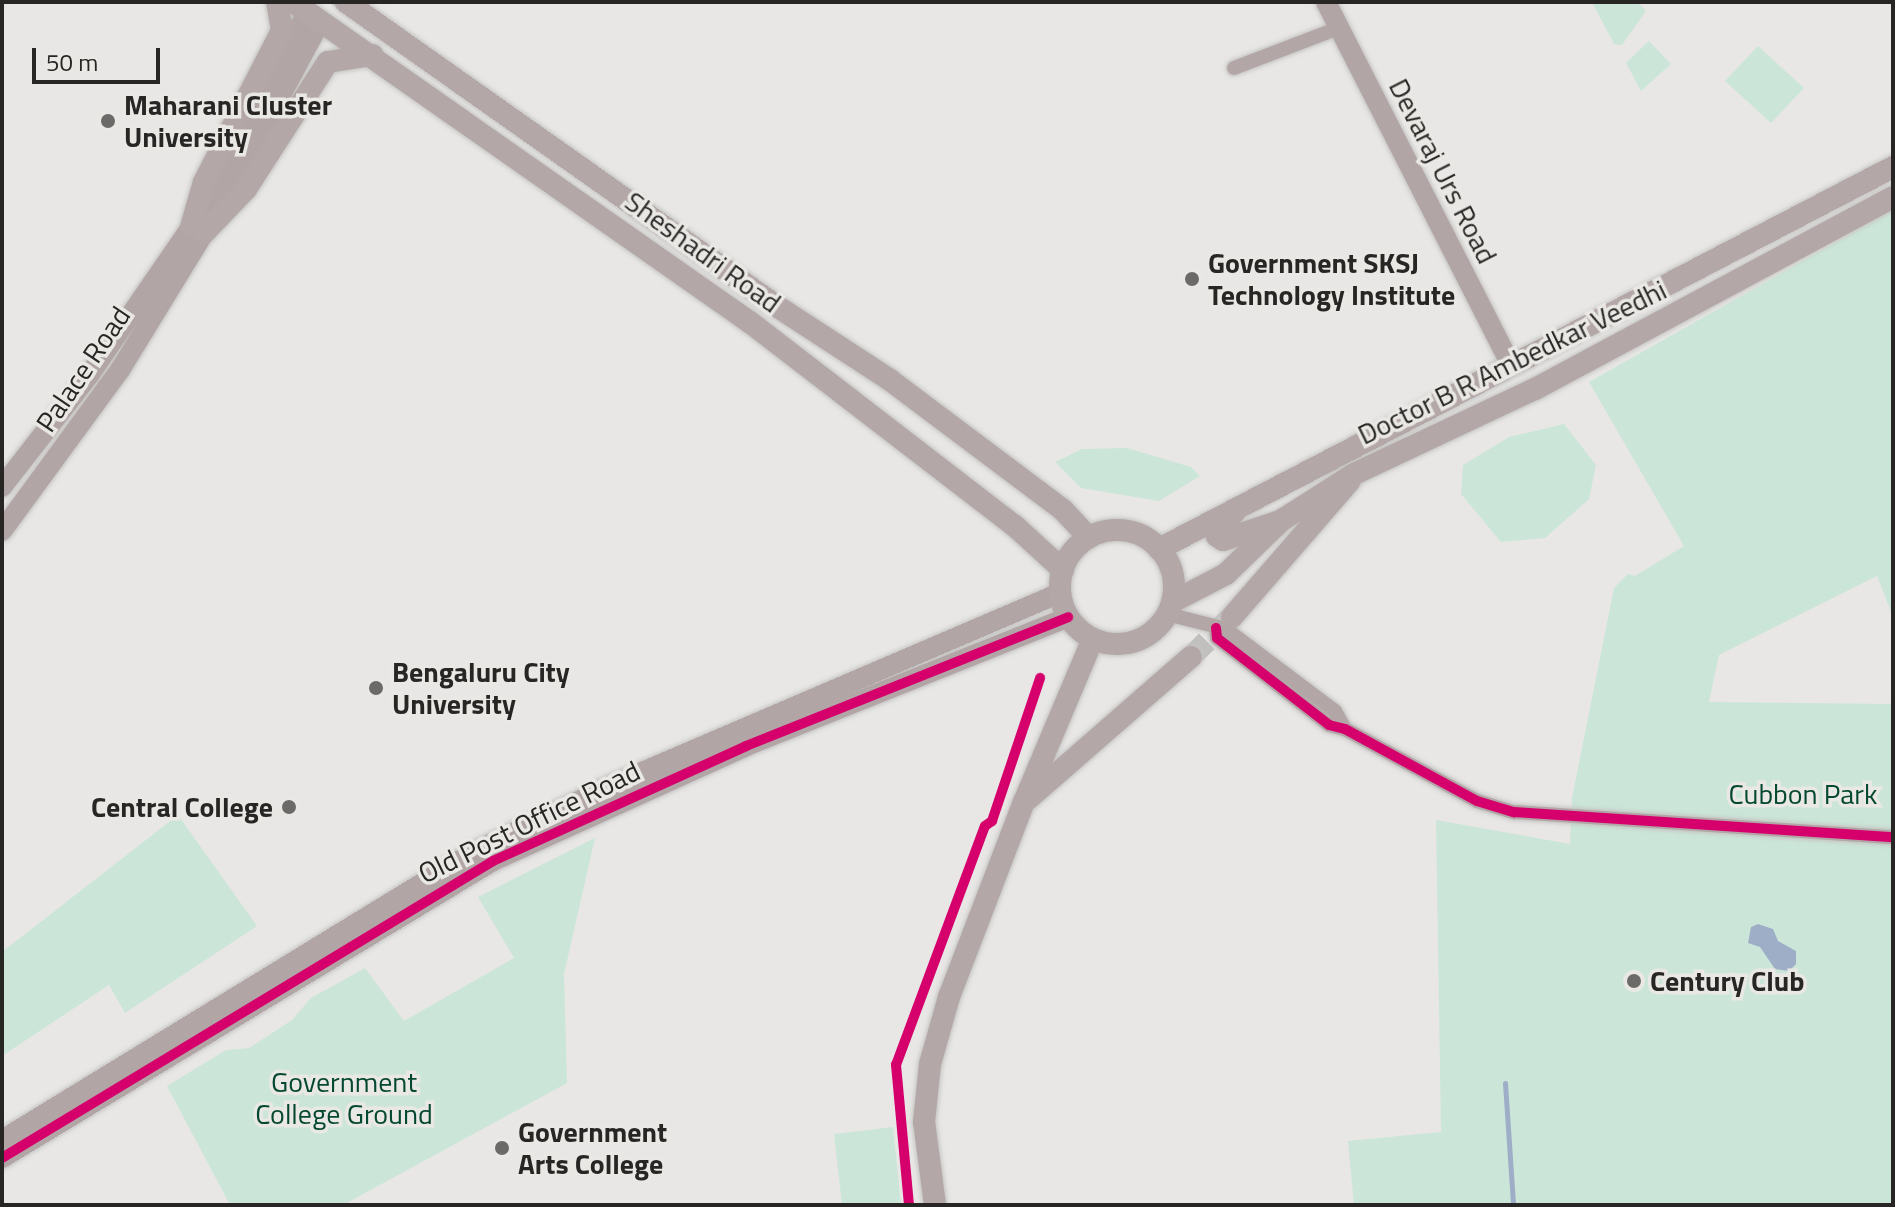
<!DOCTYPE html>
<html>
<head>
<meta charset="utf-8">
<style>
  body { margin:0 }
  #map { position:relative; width:1895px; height:1207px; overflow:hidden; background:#e8e7e6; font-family:"Titillium Web",sans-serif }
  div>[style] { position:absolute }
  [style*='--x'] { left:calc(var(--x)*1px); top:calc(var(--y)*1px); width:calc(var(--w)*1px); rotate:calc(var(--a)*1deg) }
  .green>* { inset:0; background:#cbe6d8 }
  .water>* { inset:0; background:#9eaec7 }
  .stream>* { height:5px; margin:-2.5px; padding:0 2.5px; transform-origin:2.5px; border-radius:2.5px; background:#9eaec7 }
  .secondary-tunnel>* { height:20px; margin-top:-10px; transform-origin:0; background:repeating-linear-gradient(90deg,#c1c0bf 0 20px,transparent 0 30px) }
  .primary-tunnel>* { height:22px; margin-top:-11px; transform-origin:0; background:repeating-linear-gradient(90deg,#c1c0bf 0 22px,transparent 0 33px) }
  .roads { filter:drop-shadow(0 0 2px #c5c4c3) drop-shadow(0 0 2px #c5c4c3) }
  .street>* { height:14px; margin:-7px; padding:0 7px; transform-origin:7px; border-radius:7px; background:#b3a6a6 }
  .secondary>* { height:20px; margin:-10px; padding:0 10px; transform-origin:10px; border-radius:10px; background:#b2a5a5 }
  .primary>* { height:22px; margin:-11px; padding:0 11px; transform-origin:11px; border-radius:11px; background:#b3a7a7 }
  .primary>.ring { margin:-11px; padding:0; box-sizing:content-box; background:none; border:22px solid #b3a7a7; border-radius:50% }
  .cycleway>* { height:10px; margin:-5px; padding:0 5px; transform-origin:5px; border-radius:5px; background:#d6006c }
  .dots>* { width:22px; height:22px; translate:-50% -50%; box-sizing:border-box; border:4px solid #e9e8e5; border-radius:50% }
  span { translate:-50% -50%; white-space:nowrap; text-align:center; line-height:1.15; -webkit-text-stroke:7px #e9e8e5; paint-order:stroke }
  .poi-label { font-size:28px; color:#272625; font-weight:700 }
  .left { translate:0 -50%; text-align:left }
  .right { translate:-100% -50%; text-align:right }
  .street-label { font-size:28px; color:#272625 }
  .park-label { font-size:28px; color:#054831 }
  .frame { position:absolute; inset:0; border:4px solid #272625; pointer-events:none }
  .scale { position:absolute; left:32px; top:48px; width:128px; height:36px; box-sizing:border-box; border:4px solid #272625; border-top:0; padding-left:10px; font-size:24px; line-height:28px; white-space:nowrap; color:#272625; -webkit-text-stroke:6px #e9e8e5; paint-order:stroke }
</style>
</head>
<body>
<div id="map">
  <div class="green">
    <i style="clip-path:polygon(1592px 2px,1637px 2px,1646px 11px,1622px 45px,1614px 44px)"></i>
    <i style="clip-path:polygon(1649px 41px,1671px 64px,1641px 91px,1626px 63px)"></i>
    <i style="clip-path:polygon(1758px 46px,1804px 88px,1771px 123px,1725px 81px)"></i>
    <i style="clip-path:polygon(1893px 210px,1893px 617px,1877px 576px,1719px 655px,1709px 702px,1893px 704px,1893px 1205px,1354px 1205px,1348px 1141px,1441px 1132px,1436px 820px,1570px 844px,1572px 798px,1614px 588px,1628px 574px,1635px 576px,1684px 546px,1589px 382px)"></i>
    <i style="clip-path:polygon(1564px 424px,1596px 465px,1589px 499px,1545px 538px,1501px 542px,1461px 494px,1463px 465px,1509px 437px)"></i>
    <i style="clip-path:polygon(1127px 448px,1191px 467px,1200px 476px,1159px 501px,1081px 488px,1055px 462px,1082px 449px)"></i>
    <i style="clip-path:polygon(178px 815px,257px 926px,125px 1013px,109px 985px,2px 1056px,2px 952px)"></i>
    <i style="clip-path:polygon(595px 838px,564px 974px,567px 1083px,343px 1205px,230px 1205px,167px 1086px,226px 1050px,249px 1048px,292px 1020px,311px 998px,365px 968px,404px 1021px,514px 958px,478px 897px)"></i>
    <i style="clip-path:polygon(893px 1127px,901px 1205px,842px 1205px,834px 1134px)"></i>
  </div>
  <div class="water">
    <i style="clip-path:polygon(1758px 924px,1773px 929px,1778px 941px,1796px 951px,1796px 964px,1789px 971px,1775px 969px,1760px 947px,1748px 943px,1751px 927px)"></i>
  </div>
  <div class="stream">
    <i style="--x:1505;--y:1083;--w:122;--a:86.2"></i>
  </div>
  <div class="secondary-tunnel">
    <i style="--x:316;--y:30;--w:32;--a:-60"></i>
  </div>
  <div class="primary-tunnel">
    <i style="--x:1191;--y:657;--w:57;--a:-45"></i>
  </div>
  <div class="roads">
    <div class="street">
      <i style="--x:1234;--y:68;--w:112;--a:-20.9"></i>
      <i style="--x:1167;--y:614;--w:61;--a:14.3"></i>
      <i style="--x:1226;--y:629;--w:136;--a:37"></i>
      <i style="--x:1335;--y:711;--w:21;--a:61"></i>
      <i style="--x:1216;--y:628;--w:10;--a:84"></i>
      <i style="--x:1217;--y:638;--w:142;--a:37.8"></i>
      <i style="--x:1329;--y:725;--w:16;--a:14"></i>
      <i style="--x:1345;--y:729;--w:150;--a:28.6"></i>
      <i style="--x:1477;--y:801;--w:39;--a:17"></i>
      <i style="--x:1514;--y:812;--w:380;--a:3.8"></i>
    </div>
    <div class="secondary">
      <i style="--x:1326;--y:2;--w:407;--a:63"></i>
      <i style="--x:2;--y:487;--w:143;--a:-52.1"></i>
      <i style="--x:90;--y:374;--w:178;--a:-55.5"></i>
      <i style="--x:191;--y:227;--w:233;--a:-61.6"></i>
      <i style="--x:2;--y:531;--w:200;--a:-53.8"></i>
      <i style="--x:120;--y:370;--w:209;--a:-58.5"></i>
      <i style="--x:229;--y:192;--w:184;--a:-61.8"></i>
      <i style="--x:2;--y:1140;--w:548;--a:-31.43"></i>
      <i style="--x:470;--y:854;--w:150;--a:-26.1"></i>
      <i style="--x:605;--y:788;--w:496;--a:-23.2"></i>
      <i style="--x:2;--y:1158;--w:574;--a:-31.17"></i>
      <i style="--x:493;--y:861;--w:278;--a:-24.4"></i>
      <i style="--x:746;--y:746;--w:347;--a:-21.8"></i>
    </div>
    <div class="primary">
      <i style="--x:293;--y:2;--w:559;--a:35.03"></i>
      <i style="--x:751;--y:323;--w:333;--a:37.6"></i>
      <i style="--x:1015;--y:526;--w:65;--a:42.5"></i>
      <i style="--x:346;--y:2;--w:525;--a:35.23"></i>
      <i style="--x:775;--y:305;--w:137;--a:33.1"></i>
      <i style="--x:890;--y:380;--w:216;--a:36.9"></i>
      <i style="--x:1063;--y:510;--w:38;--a:47"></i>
      <i style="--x:191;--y:227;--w:47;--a:-73.9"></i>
      <i style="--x:204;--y:182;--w:171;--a:-62.8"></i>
      <i style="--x:282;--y:30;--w:28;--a:-100"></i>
      <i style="--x:204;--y:233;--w:61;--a:-46.3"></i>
      <i style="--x:246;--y:189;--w:151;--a:-57.2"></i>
      <i style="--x:328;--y:62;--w:45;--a:-9"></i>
      <i style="--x:1234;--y:513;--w:18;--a:137"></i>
      <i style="--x:1221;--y:525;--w:12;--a:110"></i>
      <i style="--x:1217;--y:536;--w:7;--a:34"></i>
      <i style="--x:1223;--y:540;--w:57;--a:-18.4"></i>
      <i class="ring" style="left:1060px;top:530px;width:92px;height:92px"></i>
      <i style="--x:1159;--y:549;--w:827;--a:-27.49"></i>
      <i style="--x:1172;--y:602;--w:61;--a:-27.4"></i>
      <i style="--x:1226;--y:574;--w:78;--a:-44"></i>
      <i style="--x:1282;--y:520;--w:85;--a:-32.6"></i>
      <i style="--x:1354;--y:474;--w:200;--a:-25.2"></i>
      <i style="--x:1535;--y:389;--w:406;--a:-28.2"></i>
      <i style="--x:1232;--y:617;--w:179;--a:-49.1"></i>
      <i style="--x:1028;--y:799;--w:216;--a:-41.1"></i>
      <i style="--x:935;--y:1205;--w:84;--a:-97.5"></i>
      <i style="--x:924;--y:1122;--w:58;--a:-84.1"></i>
      <i style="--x:930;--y:1064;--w:70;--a:-74.2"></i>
      <i style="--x:949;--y:997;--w:209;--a:-69"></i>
      <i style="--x:1024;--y:802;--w:177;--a:-67.1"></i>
    </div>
  </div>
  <div class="cycleway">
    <i style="--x:1216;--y:628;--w:10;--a:84"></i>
    <i style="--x:1217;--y:638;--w:142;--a:37.8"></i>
    <i style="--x:1329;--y:725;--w:16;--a:14"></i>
    <i style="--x:1345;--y:729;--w:150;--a:28.6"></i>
    <i style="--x:1477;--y:801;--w:39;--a:17"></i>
    <i style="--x:1514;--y:812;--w:380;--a:3.8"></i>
    <i style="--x:2;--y:1158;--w:574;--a:-31.17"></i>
    <i style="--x:493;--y:861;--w:278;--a:-24.4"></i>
    <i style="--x:746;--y:746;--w:347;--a:-21.8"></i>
    <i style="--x:909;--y:1205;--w:141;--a:-95.3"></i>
    <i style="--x:896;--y:1065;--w:255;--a:-69.6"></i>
    <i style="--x:985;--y:826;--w:9;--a:-36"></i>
    <i style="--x:992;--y:821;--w:151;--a:-71.4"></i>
  </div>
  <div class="dots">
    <i style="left:108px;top:121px;background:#6b6a69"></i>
    <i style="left:1192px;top:279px;background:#6b6a69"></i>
    <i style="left:376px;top:688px;background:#6b6a69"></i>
    <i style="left:289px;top:807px;background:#6b6a69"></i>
    <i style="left:1634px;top:981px;background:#6b6a69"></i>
    <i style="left:502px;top:1148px;background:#6b6a69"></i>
  </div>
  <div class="poi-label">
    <span class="left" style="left:124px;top:121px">Maharani Cluster<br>University</span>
    <span class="left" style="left:1208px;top:279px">Government SKSJ<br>Technology Institute</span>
    <span class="left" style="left:392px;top:688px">Bengaluru City<br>University</span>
    <span class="right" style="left:273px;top:807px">Central College</span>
    <span class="left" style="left:1650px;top:981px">Century Club</span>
    <span class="left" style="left:518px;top:1148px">Government<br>Arts College</span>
  </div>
  <div class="street-label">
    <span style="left:1443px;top:171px;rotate:63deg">Devaraj Urs Road</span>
    <span style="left:703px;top:252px;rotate:36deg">Sheshadri Road</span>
    <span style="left:1512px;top:362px;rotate:-26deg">Doctor B R Ambedkar Veedhi</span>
    <span style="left:83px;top:369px;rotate:-56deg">Palace Road</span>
    <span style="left:529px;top:822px;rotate:-26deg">Old Post Office Road</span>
  </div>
  <div class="park-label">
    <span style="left:1803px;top:794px">Cubbon Park</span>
    <span style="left:344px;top:1098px">Government<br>College Ground</span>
  </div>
  <div class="frame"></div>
  <div class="scale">50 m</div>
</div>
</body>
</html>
